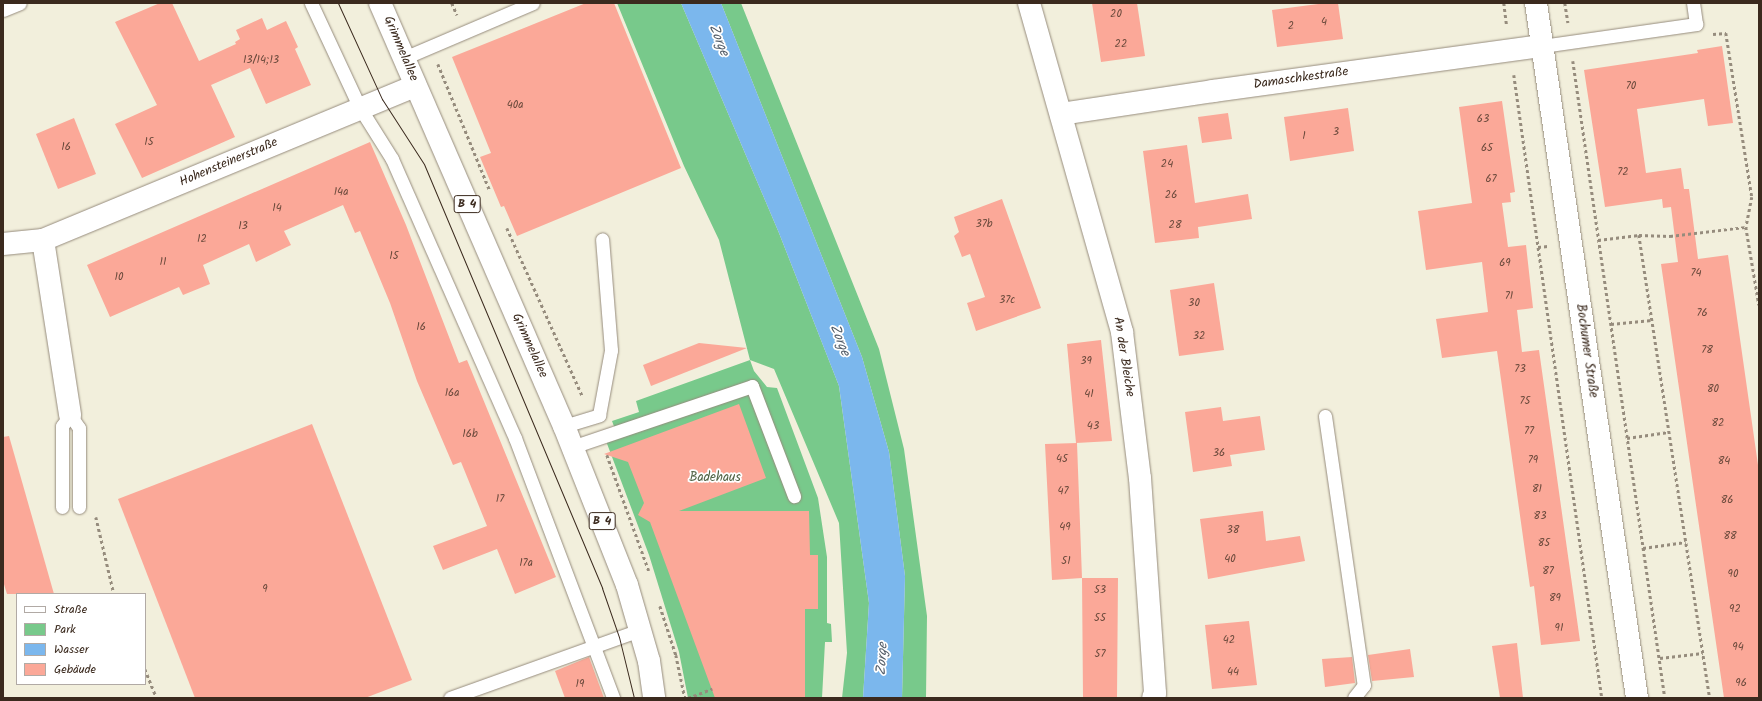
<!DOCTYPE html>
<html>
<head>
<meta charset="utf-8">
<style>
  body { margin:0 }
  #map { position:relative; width:1762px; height:701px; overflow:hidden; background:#f2efdc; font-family:Kalam,sans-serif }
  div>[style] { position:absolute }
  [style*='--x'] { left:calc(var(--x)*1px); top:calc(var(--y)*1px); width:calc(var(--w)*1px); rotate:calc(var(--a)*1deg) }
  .green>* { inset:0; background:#78c98b }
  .water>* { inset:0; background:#7bb7ed }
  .building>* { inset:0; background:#fba898 }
  .path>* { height:2.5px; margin-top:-1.25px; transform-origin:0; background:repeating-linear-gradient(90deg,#968c7d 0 3px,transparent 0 6px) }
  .roads { filter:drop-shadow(0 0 1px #968c7d) drop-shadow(0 0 1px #968c7d) }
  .service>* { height:13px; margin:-6.5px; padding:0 6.5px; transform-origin:6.5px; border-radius:6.5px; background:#fff }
  .minor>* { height:22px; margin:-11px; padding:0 11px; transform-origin:11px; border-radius:11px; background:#fff }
  .primary>* { height:22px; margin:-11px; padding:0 11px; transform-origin:11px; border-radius:11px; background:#fff }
  .tram>* { height:1px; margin:-0.5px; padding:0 0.5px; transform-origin:0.5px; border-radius:0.5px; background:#3b2a1e }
  span { translate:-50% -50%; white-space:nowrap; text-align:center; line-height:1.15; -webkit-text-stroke:3.5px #fff; paint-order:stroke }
  .number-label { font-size:11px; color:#6b4a3c }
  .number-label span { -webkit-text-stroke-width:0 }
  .shield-label span { padding:1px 3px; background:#fff; border:1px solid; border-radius:3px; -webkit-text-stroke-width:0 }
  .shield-label { font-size:12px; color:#3b2a1e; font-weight:700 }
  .street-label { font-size:13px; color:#3b2a1e }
  .park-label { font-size:13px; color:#506244 }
  .water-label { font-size:14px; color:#515b66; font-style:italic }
  .frame { position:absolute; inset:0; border:4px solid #3b2a1e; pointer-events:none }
  .legend { position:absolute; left:16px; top:593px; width:130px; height:92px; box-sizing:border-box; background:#fff; border:1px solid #b1aaa5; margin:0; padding:5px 7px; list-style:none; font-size:12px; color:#3b2a1e }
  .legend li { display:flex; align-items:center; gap:8px; height:20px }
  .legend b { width:20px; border:1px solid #b1aaa5 }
</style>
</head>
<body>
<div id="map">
  <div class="green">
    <i style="clip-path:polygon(617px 3px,681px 3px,779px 233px,839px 386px,869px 603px,863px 698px,842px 698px,847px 653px,839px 523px,774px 369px,750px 360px,754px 371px,767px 387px,777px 388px,818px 498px,827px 557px,827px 623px,831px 624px,832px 642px,825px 642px,822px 698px,688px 698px,679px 652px,649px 555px,606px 441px,618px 437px,612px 421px,639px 412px,636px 401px,750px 360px,719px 240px,684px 166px)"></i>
    <i style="clip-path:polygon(721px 3px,741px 3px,879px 349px,904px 449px,927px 616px,926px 698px,902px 698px,905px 576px,889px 452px,862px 357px)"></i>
  </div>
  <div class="water">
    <i style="clip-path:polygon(681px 3px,721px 3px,862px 357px,889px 452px,905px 576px,902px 698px,863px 698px,869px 603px,839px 386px,779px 233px)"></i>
  </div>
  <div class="building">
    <i style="clip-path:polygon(160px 3px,172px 3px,199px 61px,236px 44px,235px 42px,240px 39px,236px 30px,262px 18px,267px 30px,286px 21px,298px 47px,295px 49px,311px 85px,266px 104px,250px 68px,211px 85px,235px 137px,142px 178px,115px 124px,157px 105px,115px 22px)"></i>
    <i style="clip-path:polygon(586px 3px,614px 3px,681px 168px,517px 236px,504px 206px,501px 207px,480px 157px,491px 153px,452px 57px)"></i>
    <i style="clip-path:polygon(1092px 3px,1137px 3px,1145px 56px,1101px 62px)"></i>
    <i style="clip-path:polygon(1326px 3px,1338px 3px,1343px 39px,1277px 47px,1272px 10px)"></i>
    <i style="clip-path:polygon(1722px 46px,1733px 123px,1708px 126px,1704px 99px,1637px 109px,1646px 173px,1681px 168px,1684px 189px,1689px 189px,1698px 259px,1728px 255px,1759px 472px,1759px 698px,1724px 698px,1661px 264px,1678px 262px,1671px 207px,1663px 208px,1662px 199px,1605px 207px,1584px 70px,1698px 53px,1697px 50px)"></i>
    <i style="clip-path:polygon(1502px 101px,1515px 192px,1510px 193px,1511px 202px,1502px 203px,1508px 247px,1526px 245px,1533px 308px,1517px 310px,1522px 352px,1539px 350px,1580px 641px,1541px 645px,1534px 586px,1530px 587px,1497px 351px,1442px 358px,1436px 319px,1488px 312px,1482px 262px,1426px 270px,1418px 211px,1472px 203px,1459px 107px)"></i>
    <i style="clip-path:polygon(1348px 108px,1354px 151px,1290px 161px,1284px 117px)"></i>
    <i style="clip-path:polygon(1228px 113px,1232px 139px,1202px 143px,1198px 117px)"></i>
    <i style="clip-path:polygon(74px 118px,96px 174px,58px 189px,36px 134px)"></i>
    <i style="clip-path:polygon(370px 142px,406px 225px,459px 363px,467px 360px,556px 577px,515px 594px,497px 549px,443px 570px,433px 546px,487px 526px,461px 462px,453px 465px,417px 381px,390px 303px,360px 231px,355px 233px,343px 205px,284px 231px,291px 245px,256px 262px,249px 244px,203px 265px,210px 284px,183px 295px,179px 287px,110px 317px,87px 265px)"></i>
    <i style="clip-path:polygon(1187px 145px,1195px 203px,1248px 194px,1252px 219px,1198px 227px,1199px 238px,1155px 243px,1143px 151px)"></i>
    <i style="clip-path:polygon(1002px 199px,1041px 308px,976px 331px,967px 303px,985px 297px,970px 254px,962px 257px,954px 236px,959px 232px,954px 217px)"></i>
    <i style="clip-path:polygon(1214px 283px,1224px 350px,1179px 356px,1170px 290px)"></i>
    <i style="clip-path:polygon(1101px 340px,1112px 441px,1076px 443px,1067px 344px)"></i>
    <i style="clip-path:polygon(699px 343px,747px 348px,651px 386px,643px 365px)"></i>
    <i style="clip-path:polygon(739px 404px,766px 478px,679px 511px,809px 511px,810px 555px,818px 555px,818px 609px,805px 609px,805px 698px,715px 698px,650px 522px,638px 515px,644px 503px,628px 462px,604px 454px)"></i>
    <i style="clip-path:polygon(1221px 407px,1223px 421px,1260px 416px,1265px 450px,1230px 455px,1232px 466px,1193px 472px,1185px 412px)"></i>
    <i style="clip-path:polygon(312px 424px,412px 680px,365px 698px,195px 698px,118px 499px)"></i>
    <i style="clip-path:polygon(9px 436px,54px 594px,7px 594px,3px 581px,3px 437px)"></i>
    <i style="clip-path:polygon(1077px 443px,1082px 578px,1118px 578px,1117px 698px,1083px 698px,1082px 578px,1052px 580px,1045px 444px)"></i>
    <i style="clip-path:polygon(1263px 511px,1266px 541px,1300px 536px,1305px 561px,1208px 579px,1200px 519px)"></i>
    <i style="clip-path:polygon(1249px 621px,1257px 685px,1212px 689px,1205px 625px)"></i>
    <i style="clip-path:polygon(1517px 643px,1523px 698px,1500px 698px,1492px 646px)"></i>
    <i style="clip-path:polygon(1410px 649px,1414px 677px,1372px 681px,1368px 655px)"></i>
    <i style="clip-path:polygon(589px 657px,604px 698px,565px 698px,555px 671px)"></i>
    <i style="clip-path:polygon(1352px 657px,1355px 683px,1325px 687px,1322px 659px)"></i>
  </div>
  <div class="path">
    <i style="--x:452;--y:3;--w:13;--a:67"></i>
    <i style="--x:1504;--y:3;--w:23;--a:83"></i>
    <i style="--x:1565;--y:3;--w:20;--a:81"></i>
    <i style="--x:1713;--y:34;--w:13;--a:-4"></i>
    <i style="--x:1726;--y:33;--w:166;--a:81"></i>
    <i style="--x:1752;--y:197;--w:31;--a:101"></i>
    <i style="--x:1573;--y:61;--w:644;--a:81.78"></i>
    <i style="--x:438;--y:64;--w:137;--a:67.7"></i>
    <i style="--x:1514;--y:75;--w:629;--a:81.96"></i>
    <i style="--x:507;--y:228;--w:183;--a:65.8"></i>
    <i style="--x:1639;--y:235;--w:468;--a:81.3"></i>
    <i style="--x:1598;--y:240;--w:41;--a:-7"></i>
    <i style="--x:1639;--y:235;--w:31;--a:2"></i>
    <i style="--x:1670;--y:236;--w:77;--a:-6.8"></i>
    <i style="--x:1746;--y:227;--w:79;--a:80.5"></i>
    <i style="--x:1538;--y:247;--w:10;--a:-6"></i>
    <i style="--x:1611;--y:324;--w:41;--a:-5.6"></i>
    <i style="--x:1627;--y:438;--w:42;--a:-8.1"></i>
    <i style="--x:607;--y:455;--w:123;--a:70.1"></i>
    <i style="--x:96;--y:517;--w:79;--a:76.8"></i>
    <i style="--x:1643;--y:548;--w:43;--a:-7.9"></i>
    <i style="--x:660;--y:606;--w:52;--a:71.9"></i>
    <i style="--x:676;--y:655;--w:44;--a:78.2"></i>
    <i style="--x:1660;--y:658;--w:43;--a:-6.6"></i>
    <i style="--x:145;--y:669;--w:31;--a:68"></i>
    <i style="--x:688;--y:698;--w:26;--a:-21"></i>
  </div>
  <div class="roads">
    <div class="service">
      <i style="--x:311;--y:3;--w:116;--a:65"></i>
      <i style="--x:360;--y:108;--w:60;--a:57.9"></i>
      <i style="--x:392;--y:159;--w:305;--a:66.2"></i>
      <i style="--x:515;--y:438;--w:278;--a:69.3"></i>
      <i style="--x:3;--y:10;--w:18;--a:-22"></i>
      <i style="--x:1542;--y:46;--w:156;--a:-8.1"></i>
      <i style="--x:1696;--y:24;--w:21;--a:-98"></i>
      <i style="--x:404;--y:58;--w:140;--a:-23.1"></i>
      <i style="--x:1325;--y:416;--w:272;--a:81.8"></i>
      <i style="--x:1364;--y:685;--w:16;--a:128"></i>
      <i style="--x:564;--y:426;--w:37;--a:-17"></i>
      <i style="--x:599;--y:415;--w:66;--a:-79.5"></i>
      <i style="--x:611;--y:350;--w:111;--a:-94.6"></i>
      <i style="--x:572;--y:447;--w:190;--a:-18.7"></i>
      <i style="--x:752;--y:386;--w:118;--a:69.1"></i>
      <i style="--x:62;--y:507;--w:81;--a:-90"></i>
      <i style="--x:62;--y:426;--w:14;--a:-54"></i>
      <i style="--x:70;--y:415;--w:16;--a:55"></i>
      <i style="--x:79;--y:428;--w:79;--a:90"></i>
      <i style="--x:450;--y:698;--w:202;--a:-19.7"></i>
    </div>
    <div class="minor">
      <i style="--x:1029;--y:3;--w:342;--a:74.2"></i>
      <i style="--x:1122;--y:332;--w:147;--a:83"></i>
      <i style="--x:1140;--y:478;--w:216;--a:86"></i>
      <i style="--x:1155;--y:693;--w:5;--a:112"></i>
      <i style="--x:1536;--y:3;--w:702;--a:81.73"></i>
      <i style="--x:1061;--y:114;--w:154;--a:-8.6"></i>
      <i style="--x:1213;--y:91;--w:332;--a:-7.8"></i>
      <i style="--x:43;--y:240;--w:177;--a:81.2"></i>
      <i style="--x:3;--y:244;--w:40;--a:-5.7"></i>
      <i style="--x:43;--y:240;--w:403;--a:-22.5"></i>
    </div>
    <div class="primary">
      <i style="--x:380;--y:3;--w:461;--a:66.5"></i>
      <i style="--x:564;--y:426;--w:171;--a:68.4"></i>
      <i style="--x:627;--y:585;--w:79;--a:73.9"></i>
      <i style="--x:649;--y:661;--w:37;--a:82"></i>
    </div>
  </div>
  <div class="tram">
    <i style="--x:338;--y:3;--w:106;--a:65.4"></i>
    <i style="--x:382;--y:99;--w:77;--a:57.1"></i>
    <i style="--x:424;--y:164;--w:460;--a:67.2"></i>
    <i style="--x:602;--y:588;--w:52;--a:70.9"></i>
    <i style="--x:619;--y:637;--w:63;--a:76.2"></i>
  </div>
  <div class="number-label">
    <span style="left:1116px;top:14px">20</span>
    <span style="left:1324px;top:22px">4</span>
    <span style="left:1291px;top:26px">2</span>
    <span style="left:1121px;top:44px">22</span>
    <span style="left:261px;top:60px">13/14;13</span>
    <span style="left:1631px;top:86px">70</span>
    <span style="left:515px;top:105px">40a</span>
    <span style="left:1483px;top:119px">63</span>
    <span style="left:1336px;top:132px">3</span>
    <span style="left:1304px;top:136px">1</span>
    <span style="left:149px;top:142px">15</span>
    <span style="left:66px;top:147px">16</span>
    <span style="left:1487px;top:148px">65</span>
    <span style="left:1167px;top:164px">24</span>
    <span style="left:1623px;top:172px">72</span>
    <span style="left:1491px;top:179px">67</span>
    <span style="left:341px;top:192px">14a</span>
    <span style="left:1171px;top:195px">26</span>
    <span style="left:277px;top:208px">14</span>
    <span style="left:984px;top:224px">37b</span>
    <span style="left:1175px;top:225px">28</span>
    <span style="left:243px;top:226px">13</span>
    <span style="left:202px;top:239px">12</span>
    <span style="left:394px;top:256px">15</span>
    <span style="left:163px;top:262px">11</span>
    <span style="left:1505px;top:263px">69</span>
    <span style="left:1696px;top:273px">74</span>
    <span style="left:119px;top:277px">10</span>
    <span style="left:1509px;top:296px">71</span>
    <span style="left:1007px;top:300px">37c</span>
    <span style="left:1194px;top:303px">30</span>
    <span style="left:1702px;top:313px">76</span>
    <span style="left:421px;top:327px">16</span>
    <span style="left:1199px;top:336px">32</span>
    <span style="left:1707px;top:350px">78</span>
    <span style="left:1086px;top:361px">39</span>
    <span style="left:1520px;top:369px">73</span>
    <span style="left:1713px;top:389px">80</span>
    <span style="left:452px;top:393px">16a</span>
    <span style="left:1089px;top:394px">41</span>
    <span style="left:1525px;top:401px">75</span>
    <span style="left:1718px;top:423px">82</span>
    <span style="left:1093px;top:426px">43</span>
    <span style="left:1529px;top:431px">77</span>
    <span style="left:470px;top:434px">16b</span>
    <span style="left:1219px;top:453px">36</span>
    <span style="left:1062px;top:459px">45</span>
    <span style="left:1533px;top:460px">79</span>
    <span style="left:1724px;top:461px">84</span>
    <span style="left:1537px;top:489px">81</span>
    <span style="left:1063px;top:491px">47</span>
    <span style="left:500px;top:499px">17</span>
    <span style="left:1727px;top:500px">86</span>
    <span style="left:1540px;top:516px">83</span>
    <span style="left:1065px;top:527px">49</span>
    <span style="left:1233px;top:530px">38</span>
    <span style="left:1730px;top:536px">88</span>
    <span style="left:1544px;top:543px">85</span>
    <span style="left:1230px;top:559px">40</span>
    <span style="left:1066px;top:561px">51</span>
    <span style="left:526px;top:563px">17a</span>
    <span style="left:1548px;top:571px">87</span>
    <span style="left:1733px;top:574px">90</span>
    <span style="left:265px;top:589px">9</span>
    <span style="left:1100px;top:590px">53</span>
    <span style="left:1555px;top:598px">89</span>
    <span style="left:1735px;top:609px">92</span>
    <span style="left:1100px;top:618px">55</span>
    <span style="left:1559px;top:628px">91</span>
    <span style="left:1229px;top:640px">42</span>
    <span style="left:1738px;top:647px">94</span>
    <span style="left:1100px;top:654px">57</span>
    <span style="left:1233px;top:672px">44</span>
    <span style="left:1741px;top:683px">96</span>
    <span style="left:580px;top:684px">19</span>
  </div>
  <div class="shield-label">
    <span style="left:467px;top:204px">B 4</span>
    <span style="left:602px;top:521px">B 4</span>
  </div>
  <div class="street-label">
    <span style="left:400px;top:49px;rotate:67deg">Grimmelallee</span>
    <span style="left:1301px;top:79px;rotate:-8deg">Damaschkestraße</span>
    <span style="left:229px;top:163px;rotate:-23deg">Hohensteinerstraße</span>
    <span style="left:529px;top:346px;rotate:66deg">Grimmelallee</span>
    <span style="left:1586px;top:351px;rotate:82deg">Bochumer Straße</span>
    <span style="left:1123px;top:357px;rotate:81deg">An der Bleiche</span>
  </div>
  <div class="park-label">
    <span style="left:715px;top:478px">Badehaus</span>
  </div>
  <div class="water-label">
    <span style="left:719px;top:40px;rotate:68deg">Zorge</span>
    <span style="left:840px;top:340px;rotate:68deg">Zorge</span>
    <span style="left:882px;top:659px;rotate:-87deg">Zorge</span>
  </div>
  <div class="frame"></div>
  <ul class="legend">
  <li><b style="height:5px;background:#fff"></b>Straße</li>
  <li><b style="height:11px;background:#78c98b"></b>Park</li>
  <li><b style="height:11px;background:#7bb7ed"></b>Wasser</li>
  <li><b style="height:11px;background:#fba898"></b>Gebäude</li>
  </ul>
</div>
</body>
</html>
